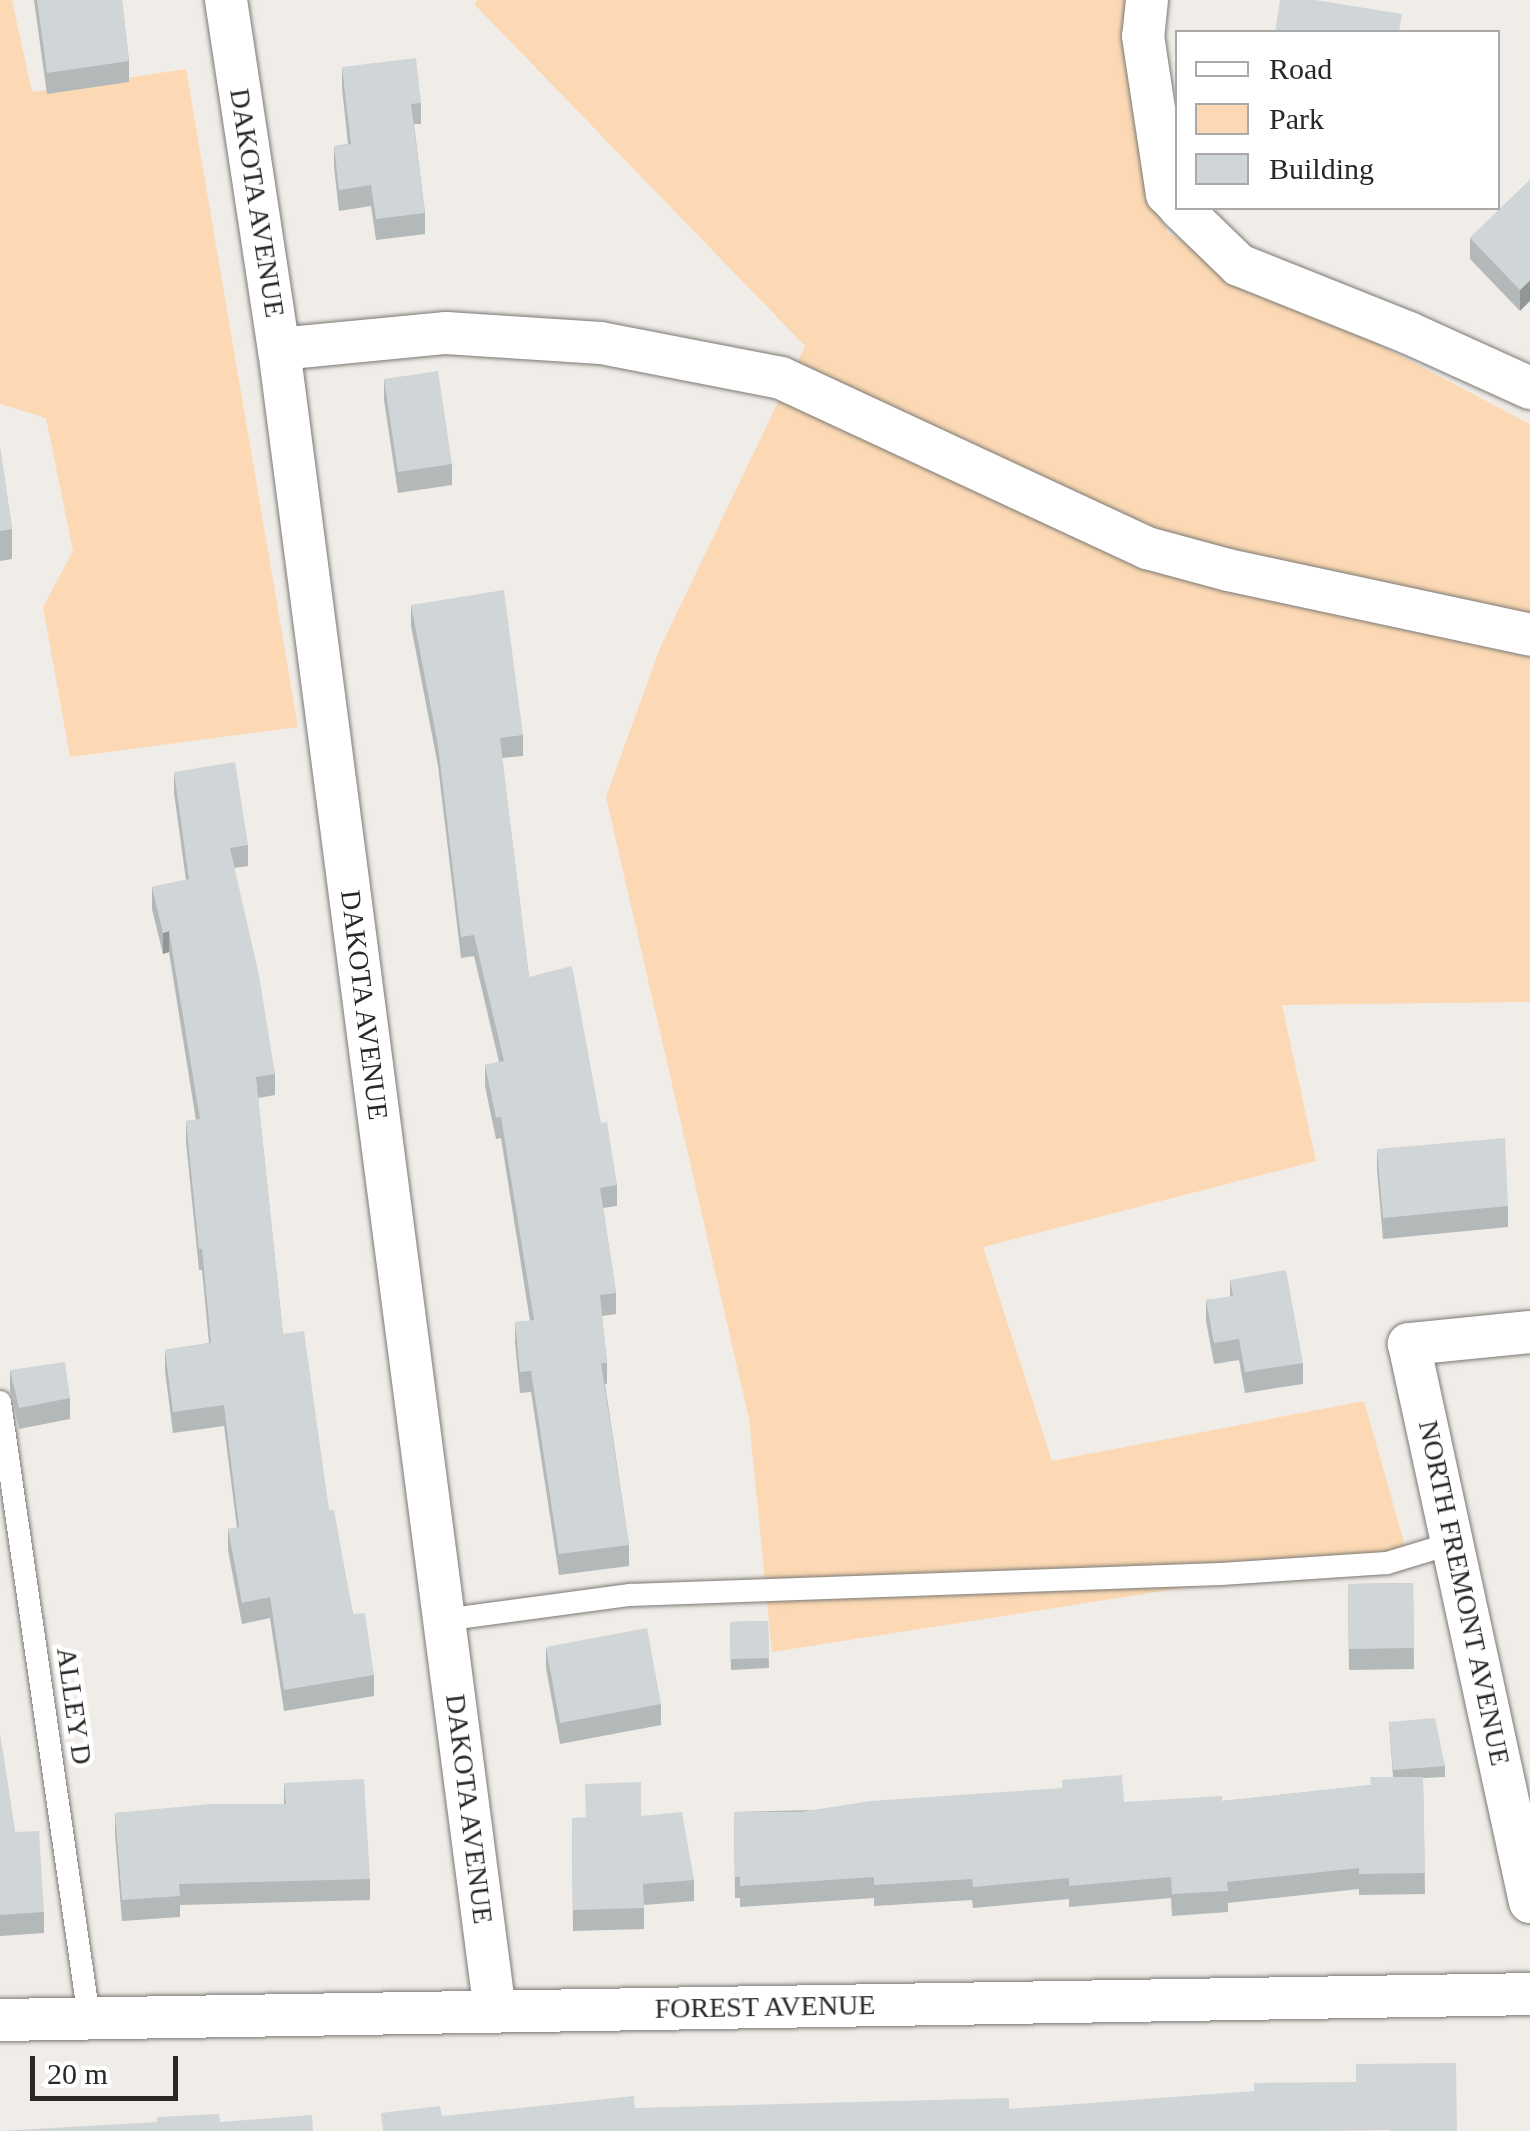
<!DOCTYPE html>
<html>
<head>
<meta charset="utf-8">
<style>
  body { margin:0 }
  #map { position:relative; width:1530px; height:2131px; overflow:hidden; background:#f0ece8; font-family:Georgia,serif }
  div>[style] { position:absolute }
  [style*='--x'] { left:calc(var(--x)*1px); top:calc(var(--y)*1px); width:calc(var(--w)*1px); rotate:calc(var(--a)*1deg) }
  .green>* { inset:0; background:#fcd9b4 }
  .roads { filter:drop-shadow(0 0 2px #7c7975) drop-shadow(0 0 2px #7c7975) }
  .service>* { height:22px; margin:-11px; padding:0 11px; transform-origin:11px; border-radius:11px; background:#fff }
  .minor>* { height:42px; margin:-21px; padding:0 21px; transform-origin:21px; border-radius:21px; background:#fff }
  .wall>* { inset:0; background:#b3b8b9 }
  .shaded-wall>* { inset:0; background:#929696 }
  .building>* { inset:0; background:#d0d6d7 }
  span { translate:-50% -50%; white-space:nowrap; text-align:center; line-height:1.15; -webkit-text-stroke:9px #fff; paint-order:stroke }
  .street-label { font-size:28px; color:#2a2827 }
  .legend { position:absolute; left:1175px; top:30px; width:325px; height:180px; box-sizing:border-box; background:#fff; border:2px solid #aaa9a9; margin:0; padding:12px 18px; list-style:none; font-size:30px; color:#2a2827 }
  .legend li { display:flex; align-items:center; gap:20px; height:50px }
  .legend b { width:50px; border:2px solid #aaa9a9 }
  .scale { position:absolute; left:30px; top:2056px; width:148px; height:45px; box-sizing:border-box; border:5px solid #2a2827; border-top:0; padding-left:12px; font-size:30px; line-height:35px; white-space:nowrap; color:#2a2827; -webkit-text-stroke:8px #fff; paint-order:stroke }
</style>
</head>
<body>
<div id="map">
  <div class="green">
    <i style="clip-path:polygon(0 0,12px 0,32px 92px,186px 69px,298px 727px,70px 757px,43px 607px,73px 551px,46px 418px,0 404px)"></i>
    <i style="clip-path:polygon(476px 0,1134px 0,1147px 181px,1168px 233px,1530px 424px,1530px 1002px,1282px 1005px,1316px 1161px,983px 1247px,1052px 1461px,1364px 1401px,1407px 1553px,772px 1652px,749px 1419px,606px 797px,660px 648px,805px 346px,475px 5px)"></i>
  </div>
  <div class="roads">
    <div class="service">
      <i style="--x:0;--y:1402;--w:622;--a:81.78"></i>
      <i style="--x:444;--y:1620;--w:188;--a:-7.7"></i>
      <i style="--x:630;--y:1595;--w:591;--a:-2.04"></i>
      <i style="--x:1221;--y:1574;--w:166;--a:-3.8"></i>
      <i style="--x:1387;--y:1563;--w:69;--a:-16.9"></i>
    </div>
    <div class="minor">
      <i style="--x:226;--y:0;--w:353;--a:81.4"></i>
      <i style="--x:279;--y:349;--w:1677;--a:82.6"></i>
      <i style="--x:1147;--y:0;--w:36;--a:96"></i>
      <i style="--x:1143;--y:36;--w:160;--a:81.4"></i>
      <i style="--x:1167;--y:194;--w:16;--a:45"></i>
      <i style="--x:1180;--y:208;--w:82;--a:44"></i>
      <i style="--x:1239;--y:265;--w:183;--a:21.8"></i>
      <i style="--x:1409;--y:333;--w:133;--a:24.4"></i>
      <i style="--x:279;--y:349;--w:168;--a:-5.5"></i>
      <i style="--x:446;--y:333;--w:155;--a:3.7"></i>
      <i style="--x:601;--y:343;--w:183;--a:11"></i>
      <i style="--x:781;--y:378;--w:404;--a:24.9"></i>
      <i style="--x:1147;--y:548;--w:84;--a:15.2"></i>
      <i style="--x:1228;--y:570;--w:309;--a:12.1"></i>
      <i style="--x:1530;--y:1332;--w:122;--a:174.3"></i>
      <i style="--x:1409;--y:1344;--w:571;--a:77.77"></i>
      <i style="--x:0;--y:2020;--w:1530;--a:-0.97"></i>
    </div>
  </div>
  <div class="wall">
    <i style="clip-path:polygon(34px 0,122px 0,129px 61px,129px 82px,47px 94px)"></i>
    <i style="clip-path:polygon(342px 67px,421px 103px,421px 124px,414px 124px,425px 213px,425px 234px,376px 240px,371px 206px,339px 211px,334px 167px,334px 146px,348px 144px,342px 88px)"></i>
    <i style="clip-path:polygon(1530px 180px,1520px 311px,1470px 259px,1470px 238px)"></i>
    <i style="clip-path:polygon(384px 379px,452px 464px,452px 485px,398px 493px,384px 400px)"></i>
    <i style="clip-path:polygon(0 448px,12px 529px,12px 559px,0 561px)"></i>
    <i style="clip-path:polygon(411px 605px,523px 735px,523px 756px,502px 758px,529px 977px,601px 1123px,617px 1185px,617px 1206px,603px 1208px,616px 1293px,616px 1314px,602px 1316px,607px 1363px,607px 1384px,605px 1384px,629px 1545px,629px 1566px,559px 1575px,531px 1392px,520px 1393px,515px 1343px,515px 1322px,530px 1321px,501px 1138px,496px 1139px,485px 1086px,485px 1065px,499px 1062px,474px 956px,461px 958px,438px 766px,411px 626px)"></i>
    <i style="clip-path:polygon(174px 772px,248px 845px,248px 866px,234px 868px,275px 1074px,275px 1095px,258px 1098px,283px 1334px,329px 1510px,353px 1614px,374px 1675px,374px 1696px,284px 1711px,270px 1618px,242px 1624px,228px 1550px,228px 1529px,237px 1528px,224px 1426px,173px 1433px,165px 1371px,165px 1350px,209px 1343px,202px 1270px,199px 1270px,186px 1142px,186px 1121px,196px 1120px,169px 952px,163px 954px,152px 909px,152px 887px,186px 880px,174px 793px)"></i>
    <i style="clip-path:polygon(1377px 1149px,1508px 1206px,1508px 1227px,1383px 1239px,1377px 1170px)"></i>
    <i style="clip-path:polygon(1230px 1280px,1303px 1363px,1303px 1384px,1245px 1393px,1239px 1360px,1214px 1364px,1206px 1321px,1206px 1300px,1230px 1297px)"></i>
    <i style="clip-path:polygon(10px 1370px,70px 1398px,70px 1419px,19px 1429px,10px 1391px)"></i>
    <i style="clip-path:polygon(1413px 1583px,1414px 1669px,1349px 1670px,1348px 1584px)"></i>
    <i style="clip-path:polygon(768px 1621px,769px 1668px,731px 1670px,730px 1622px)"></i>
    <i style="clip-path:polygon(546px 1647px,661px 1704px,661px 1725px,560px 1744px,546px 1668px)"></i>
    <i style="clip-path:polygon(1389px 1722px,1445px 1766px,1445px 1777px,1423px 1778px,1425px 1894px,1359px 1895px,1359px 1889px,1228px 1903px,1228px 1912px,1172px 1916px,1171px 1898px,1069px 1907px,1069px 1899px,973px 1908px,972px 1900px,874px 1906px,874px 1898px,740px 1907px,740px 1898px,735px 1898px,734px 1812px,1124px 1802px,1222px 1801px,1371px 1785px,1393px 1777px)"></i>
    <i style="clip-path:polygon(0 1735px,15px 1832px,44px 1912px,44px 1933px,0 1936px)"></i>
    <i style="clip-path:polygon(284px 1783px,370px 1879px,370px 1900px,180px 1905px,180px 1917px,122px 1921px,115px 1834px,115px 1813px,284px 1804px)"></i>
    <i style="clip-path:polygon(641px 1816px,694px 1880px,694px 1901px,644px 1905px,644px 1929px,573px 1931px,572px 1818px)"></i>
  </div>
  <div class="shaded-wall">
    <i style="clip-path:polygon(1530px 280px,1530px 301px,1520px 311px,1520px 290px)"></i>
    <i style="clip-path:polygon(169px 931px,169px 952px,163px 954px,163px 933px)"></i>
  </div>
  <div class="building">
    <i style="clip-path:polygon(37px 0,122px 0,129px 61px,47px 73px)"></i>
    <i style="clip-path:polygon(1280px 0,1315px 0,1402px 14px,1399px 32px,1275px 32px)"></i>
    <i style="clip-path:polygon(416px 58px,421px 103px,411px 104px,425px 213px,376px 219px,371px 185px,339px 190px,334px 146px,351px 144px,342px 67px)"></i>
    <i style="clip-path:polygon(1530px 180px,1530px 280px,1520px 290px,1470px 238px)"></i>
    <i style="clip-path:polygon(438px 371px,452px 464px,398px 472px,384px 379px)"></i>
    <i style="clip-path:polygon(0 448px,12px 529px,0 531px)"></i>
    <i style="clip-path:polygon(504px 590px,523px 735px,500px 738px,529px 977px,572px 966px,601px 1123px,607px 1122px,617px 1185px,600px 1188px,616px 1293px,600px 1295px,607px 1363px,601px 1363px,629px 1545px,559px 1554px,531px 1371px,520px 1372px,515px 1322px,534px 1320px,501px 1117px,496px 1118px,485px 1065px,504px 1061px,474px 935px,461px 937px,438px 745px,411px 605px)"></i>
    <i style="clip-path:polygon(235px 762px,248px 845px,230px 848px,259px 975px,275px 1074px,256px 1077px,283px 1334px,304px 1331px,329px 1510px,334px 1510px,353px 1614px,365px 1613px,374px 1675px,284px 1690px,270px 1597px,242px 1603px,228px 1529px,239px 1527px,224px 1405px,173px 1412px,165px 1350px,211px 1343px,202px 1249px,199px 1249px,186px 1121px,200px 1119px,169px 931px,163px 933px,152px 887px,189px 879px,174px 772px)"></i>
    <i style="clip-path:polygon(1505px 1138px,1508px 1206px,1383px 1218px,1377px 1149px)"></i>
    <i style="clip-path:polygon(1286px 1270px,1303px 1363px,1245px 1372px,1239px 1339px,1214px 1343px,1206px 1300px,1233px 1296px,1230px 1280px)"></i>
    <i style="clip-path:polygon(65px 1362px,70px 1398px,19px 1408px,10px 1370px)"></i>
    <i style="clip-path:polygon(1413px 1583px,1414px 1648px,1349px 1649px,1348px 1584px)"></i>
    <i style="clip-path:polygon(768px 1621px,769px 1658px,731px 1659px,730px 1622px)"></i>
    <i style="clip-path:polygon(647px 1628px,661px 1704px,560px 1723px,546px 1647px)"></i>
    <i style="clip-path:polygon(1435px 1718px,1445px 1766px,1393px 1770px,1389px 1722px)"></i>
    <i style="clip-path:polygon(0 1735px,15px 1832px,39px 1831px,44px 1912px,0 1915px)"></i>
    <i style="clip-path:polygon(1122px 1775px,1124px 1802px,1222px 1796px,1222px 1801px,1371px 1785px,1370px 1777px,1423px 1777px,1425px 1873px,1359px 1874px,1359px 1868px,1227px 1882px,1228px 1891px,1172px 1894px,1171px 1877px,1069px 1886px,1069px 1878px,973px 1887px,972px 1879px,874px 1885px,874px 1877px,740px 1886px,740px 1877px,735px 1877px,734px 1812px,800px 1812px,871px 1801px,1062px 1788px,1062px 1780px)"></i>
    <i style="clip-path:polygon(364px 1779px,370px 1879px,179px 1884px,180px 1896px,122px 1900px,115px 1813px,210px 1804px,286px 1804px,284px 1783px)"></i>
    <i style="clip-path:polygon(641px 1782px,641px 1816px,682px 1812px,694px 1880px,643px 1884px,644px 1908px,573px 1910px,572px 1818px,586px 1818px,585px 1784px)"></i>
    <i style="clip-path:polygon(1456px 2063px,1457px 2131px,1390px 2131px,1390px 2130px,1318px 2131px,383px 2131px,381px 2113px,440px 2106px,442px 2116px,634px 2096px,635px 2108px,1009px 2098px,1009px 2109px,1254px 2091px,1254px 2083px,1356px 2082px,1356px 2064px)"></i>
    <i style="clip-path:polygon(219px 2114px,220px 2122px,312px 2115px,313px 2131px,0 2131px,157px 2122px,157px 2117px)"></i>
  </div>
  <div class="street-label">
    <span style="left:257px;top:203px;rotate:81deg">DAKOTA AVENUE</span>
    <span style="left:364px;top:1005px;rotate:83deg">DAKOTA AVENUE</span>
    <span style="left:1464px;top:1593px;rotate:78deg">NORTH FREMONT AVENUE</span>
    <span style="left:74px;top:1706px;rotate:82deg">ALLEY D</span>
    <span style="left:469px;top:1809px;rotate:83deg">DAKOTA AVENUE</span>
    <span style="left:765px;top:2007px;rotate:-1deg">FOREST AVENUE</span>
  </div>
  <ul class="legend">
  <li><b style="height:12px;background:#fff"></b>Road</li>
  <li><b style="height:28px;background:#fcd9b4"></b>Park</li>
  <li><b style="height:28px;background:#d0d6d7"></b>Building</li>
  </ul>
  <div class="scale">20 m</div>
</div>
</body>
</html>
